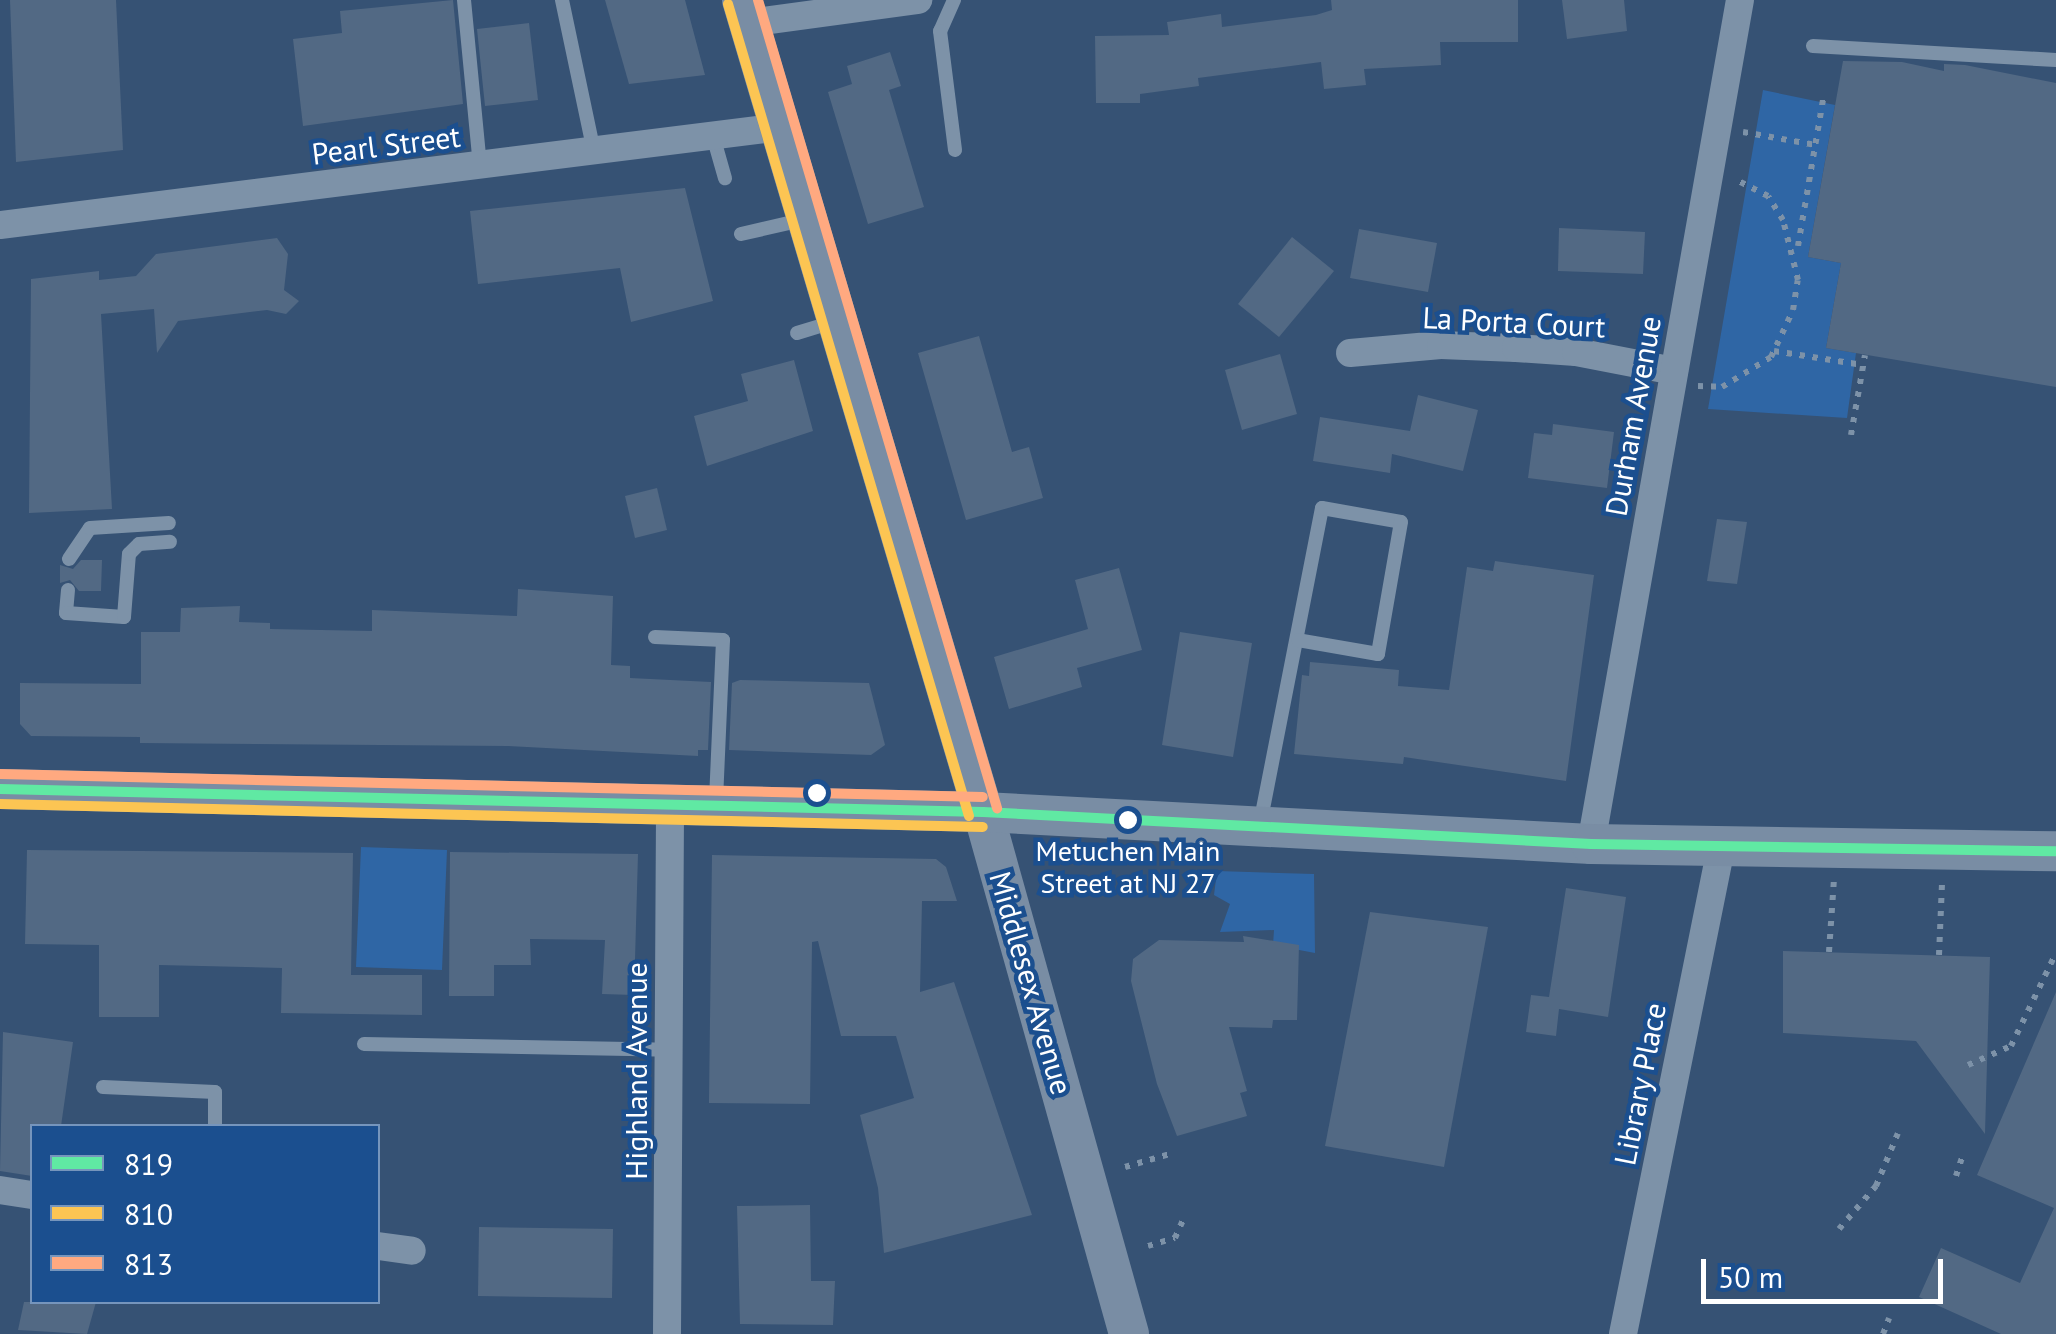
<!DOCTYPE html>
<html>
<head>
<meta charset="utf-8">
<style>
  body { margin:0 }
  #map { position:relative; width:2056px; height:1334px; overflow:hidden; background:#365274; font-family:"PT Sans",sans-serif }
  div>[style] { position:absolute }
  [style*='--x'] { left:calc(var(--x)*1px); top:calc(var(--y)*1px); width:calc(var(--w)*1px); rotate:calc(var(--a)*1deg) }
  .green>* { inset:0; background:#2f66a5 }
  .building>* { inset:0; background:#526984 }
  .path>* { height:6px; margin-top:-3px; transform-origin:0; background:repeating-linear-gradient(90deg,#7d92a8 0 5px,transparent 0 13px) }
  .lane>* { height:14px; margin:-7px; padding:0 7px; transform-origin:7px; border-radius:7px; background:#7d92a8 }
  .street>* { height:28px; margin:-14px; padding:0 14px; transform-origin:14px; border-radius:14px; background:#7d92a8 }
  .secondary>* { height:40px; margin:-20px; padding:0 20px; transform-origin:20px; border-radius:20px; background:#798da4 }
  .bus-1>* { height:10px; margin:-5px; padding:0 5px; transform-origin:5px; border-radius:5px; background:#60e9a3 }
  .bus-2>* { height:10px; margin:-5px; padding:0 5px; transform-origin:5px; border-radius:5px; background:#fcc553 }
  .bus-3>* { height:10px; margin:-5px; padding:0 5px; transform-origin:5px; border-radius:5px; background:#ffa980 }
  .dots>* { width:28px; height:28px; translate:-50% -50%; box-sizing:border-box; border:5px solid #1b4f8f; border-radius:50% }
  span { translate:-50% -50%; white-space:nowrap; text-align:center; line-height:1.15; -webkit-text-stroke:9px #1b4f8f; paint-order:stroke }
  .bus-label { font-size:28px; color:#fff }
  .street-label { font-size:30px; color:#fff }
  .legend { position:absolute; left:30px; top:1124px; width:350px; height:180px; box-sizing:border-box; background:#1b4f8f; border:2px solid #7695bc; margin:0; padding:12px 18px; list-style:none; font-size:30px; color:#fff }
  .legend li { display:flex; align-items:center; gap:20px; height:50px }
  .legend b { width:50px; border:2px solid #7695bc }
  .scale { position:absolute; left:1701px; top:1259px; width:242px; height:45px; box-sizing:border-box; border:5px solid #fff; border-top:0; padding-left:12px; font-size:30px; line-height:35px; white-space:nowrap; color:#fff; -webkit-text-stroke:8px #1b4f8f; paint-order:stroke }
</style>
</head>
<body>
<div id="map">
  <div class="green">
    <i style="clip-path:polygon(1763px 90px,1835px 105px,1808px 257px,1841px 263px,1826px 348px,1856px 353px,1847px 418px,1708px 409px)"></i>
    <i style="clip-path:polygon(361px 847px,447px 850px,442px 970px,356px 967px)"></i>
    <i style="clip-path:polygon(1217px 871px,1314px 874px,1315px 953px,1273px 945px,1274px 930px,1220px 932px,1230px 904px,1214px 895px)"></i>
  </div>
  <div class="building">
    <i style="clip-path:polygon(10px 0,116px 0,123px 150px,16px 162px)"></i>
    <i style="clip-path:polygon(453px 0,463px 104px,303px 126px,293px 39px,342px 33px,340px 11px)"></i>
    <i style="clip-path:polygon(605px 0,685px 0,705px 75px,629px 84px)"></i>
    <i style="clip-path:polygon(1331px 0,1518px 0,1518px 42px,1440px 42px,1441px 65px,1364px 69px,1366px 85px,1324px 89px,1321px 62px,1198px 78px,1199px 86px,1140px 94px,1140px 103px,1096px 103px,1095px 36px,1169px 35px,1167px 22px,1221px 14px,1222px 27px,1316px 15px,1332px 10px)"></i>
    <i style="clip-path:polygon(1562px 0,1624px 0,1627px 31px,1567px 39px)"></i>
    <i style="clip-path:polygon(529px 23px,538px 100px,485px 106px,477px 29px)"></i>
    <i style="clip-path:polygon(890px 52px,901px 86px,889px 90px,924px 207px,868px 224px,828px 92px,852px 84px,847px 66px)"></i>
    <i style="clip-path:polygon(1843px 61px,1902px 62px,1944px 71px,1944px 64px,1965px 65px,2056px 83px,2056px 387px,1826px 348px,1841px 263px,1808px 257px)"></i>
    <i style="clip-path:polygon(685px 188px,713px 301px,631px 322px,620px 268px,478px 284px,470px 211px)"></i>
    <i style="clip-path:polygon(1559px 228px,1645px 232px,1643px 274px,1558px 271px)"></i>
    <i style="clip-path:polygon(1359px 229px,1437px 243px,1428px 292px,1350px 278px)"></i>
    <i style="clip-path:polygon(1292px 237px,1334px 271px,1279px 337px,1238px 304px)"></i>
    <i style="clip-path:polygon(277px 238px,288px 254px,284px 290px,299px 301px,286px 314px,267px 310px,178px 321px,157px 353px,154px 309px,101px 314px,112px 509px,29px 513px,31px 279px,99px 271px,99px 280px,136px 276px,156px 254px)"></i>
    <i style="clip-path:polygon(979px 336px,1012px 452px,1029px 447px,1043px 498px,966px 520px,918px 353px)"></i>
    <i style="clip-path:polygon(1280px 354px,1297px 414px,1242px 430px,1225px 370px)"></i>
    <i style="clip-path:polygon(794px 360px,813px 431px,707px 466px,694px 416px,748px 401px,741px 374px)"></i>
    <i style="clip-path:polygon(1418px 395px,1478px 410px,1463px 471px,1392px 454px,1390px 473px,1313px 461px,1320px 417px,1410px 431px)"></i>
    <i style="clip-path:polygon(1553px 424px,1614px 432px,1607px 488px,1528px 478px,1534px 433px,1552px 435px)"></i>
    <i style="clip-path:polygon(657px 488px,667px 530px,635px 538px,625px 496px)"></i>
    <i style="clip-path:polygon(1717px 519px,1747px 522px,1737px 584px,1707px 581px)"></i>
    <i style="clip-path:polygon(81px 560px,102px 560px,101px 591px,79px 591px,70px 580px,60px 583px,60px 565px,73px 569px)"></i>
    <i style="clip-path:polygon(1495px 561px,1594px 575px,1566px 781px,1404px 757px,1403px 764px,1294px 754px,1302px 675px,1309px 676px,1310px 662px,1399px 670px,1398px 686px,1449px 690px,1467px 567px,1493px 571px)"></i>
    <i style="clip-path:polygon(1119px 568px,1142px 650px,1077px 668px,1082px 687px,1009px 709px,994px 657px,1088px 629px,1075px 580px)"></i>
    <i style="clip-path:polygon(518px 589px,613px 596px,611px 665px,630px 666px,630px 678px,711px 682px,708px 750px,698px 750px,698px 756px,508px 746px,140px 743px,140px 737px,31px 736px,20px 724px,20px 683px,141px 684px,141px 632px,180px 632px,181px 608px,240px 606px,239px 622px,270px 623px,270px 629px,372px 631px,372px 610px,517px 616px)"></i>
    <i style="clip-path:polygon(1180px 632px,1252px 643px,1233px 757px,1162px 745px)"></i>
    <i style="clip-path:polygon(740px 680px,869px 683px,885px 745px,871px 755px,729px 750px,732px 683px)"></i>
    <i style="clip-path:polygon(27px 850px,353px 853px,351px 975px,422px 975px,422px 1015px,281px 1013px,282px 968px,159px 965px,159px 1017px,99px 1017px,99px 945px,25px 944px)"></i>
    <i style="clip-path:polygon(450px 852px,638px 854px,634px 995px,602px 994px,605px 940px,530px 939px,531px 965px,494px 965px,494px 996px,449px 996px)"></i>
    <i style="clip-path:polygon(712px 855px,936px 859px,946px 867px,957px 901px,922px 901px,920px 992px,954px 982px,1032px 1215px,884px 1253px,878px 1188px,860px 1115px,914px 1098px,896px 1036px,841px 1036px,818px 941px,812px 942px,810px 1104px,709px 1103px)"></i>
    <i style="clip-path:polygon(1566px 888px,1626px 897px,1608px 1017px,1559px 1009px,1556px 1036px,1526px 1032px,1531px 995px,1549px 997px)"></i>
    <i style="clip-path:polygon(1370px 912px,1488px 927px,1444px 1167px,1325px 1146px)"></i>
    <i style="clip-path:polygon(1243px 936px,1299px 945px,1297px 1020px,1273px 1020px,1272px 1028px,1229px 1027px,1247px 1091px,1240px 1093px,1247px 1116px,1177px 1136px,1157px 1084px,1131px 981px,1133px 959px,1159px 940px,1244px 942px)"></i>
    <i style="clip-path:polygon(1783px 951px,1990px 957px,1985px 1134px,1916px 1041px,1783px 1033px)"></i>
    <i style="clip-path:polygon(2056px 992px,2056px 1334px,2001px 1334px,1919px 1297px,1941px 1248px,2020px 1283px,2054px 1208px,1977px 1175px)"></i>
    <i style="clip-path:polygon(3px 1032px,73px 1042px,61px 1126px,32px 1126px,32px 1176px,0 1171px)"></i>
    <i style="clip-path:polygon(810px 1205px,811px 1281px,835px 1281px,833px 1325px,740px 1324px,737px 1206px)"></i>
    <i style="clip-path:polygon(479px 1227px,613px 1229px,612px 1298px,478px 1296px)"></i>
    <i style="clip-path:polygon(24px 1302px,96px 1302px,87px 1334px,18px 1330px)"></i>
  </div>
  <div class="path">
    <i style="--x:1743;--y:132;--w:74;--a:10.1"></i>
    <i style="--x:1798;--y:246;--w:154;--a:-80.3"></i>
    <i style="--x:1774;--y:351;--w:90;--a:8.9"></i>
    <i style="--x:1698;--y:386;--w:24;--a:2"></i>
    <i style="--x:1722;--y:387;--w:57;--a:-31.5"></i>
    <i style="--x:1771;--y:357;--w:52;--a:-64.9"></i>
    <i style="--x:1793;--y:310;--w:30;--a:-81"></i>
    <i style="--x:1798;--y:280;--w:62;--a:-104"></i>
    <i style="--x:1783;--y:220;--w:28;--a:-122"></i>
    <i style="--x:1768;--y:196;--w:37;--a:-153"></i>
    <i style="--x:1851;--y:435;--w:81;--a:-80.1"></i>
    <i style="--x:1829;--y:952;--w:73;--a:-86.1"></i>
    <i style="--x:1939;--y:955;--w:73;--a:-87.6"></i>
    <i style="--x:1968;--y:1065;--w:47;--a:-23.8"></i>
    <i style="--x:2011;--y:1046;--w:103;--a:-64.2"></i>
    <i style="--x:1125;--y:1167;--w:47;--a:-16.1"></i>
    <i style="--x:1956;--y:1176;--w:19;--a:-72"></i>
    <i style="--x:1839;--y:1229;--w:57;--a:-49.3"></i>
    <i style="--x:1876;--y:1186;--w:57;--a:-67.5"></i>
    <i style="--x:1148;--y:1246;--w:28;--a:-17"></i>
    <i style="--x:1175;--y:1238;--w:20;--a:-66"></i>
    <i style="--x:1883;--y:1334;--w:17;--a:-69"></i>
  </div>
  <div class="lane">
    <i style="--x:464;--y:0;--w:167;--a:84.5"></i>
    <i style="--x:562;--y:0;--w:155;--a:78.1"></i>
    <i style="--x:954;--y:0;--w:34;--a:114"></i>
    <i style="--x:940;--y:31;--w:120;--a:82.8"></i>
    <i style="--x:1813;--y:46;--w:243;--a:3.3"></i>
    <i style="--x:713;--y:136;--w:44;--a:74.1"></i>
    <i style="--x:741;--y:234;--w:63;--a:-12.9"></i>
    <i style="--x:797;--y:333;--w:39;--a:-17"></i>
    <i style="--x:69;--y:559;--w:37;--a:-56"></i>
    <i style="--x:90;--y:528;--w:79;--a:-3.6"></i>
    <i style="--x:68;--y:590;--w:23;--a:95"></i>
    <i style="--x:66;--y:613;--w:58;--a:3.9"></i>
    <i style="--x:124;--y:617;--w:63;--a:-85.5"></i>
    <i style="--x:129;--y:554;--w:14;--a:-45"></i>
    <i style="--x:139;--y:544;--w:31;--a:-4"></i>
    <i style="--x:655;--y:637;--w:68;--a:2.5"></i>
    <i style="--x:723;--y:640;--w:162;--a:92.5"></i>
    <i style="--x:1260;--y:824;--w:322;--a:-78.9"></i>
    <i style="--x:1322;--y:508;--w:80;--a:10"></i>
    <i style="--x:1401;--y:522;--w:134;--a:99.9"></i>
    <i style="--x:1378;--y:654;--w:81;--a:-170.1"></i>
    <i style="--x:364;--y:1044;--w:305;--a:1.1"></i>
    <i style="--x:103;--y:1087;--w:112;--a:2.6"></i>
    <i style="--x:215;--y:1092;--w:34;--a:90"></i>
  </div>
  <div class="street">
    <i style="--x:749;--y:23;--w:171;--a:-7.8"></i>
    <i style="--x:0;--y:225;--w:786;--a:-7.16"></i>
    <i style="--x:1350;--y:353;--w:91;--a:-5"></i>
    <i style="--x:1441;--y:345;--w:75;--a:2.3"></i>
    <i style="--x:1516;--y:348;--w:60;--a:3.8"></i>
    <i style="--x:1576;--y:352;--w:100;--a:11"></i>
    <i style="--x:1591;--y:844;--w:857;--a:-79.99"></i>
    <i style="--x:0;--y:1190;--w:32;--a:9"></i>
    <i style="--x:378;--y:1246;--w:34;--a:8"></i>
    <i style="--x:667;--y:1334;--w:527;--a:-89.67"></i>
    <i style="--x:1623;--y:1334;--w:498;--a:-78.6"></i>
  </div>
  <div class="secondary">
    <i style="--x:742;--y:0;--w:847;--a:73.47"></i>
    <i style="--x:983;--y:812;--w:542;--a:74.37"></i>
    <i style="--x:0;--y:789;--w:983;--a:1.34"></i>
    <i style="--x:983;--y:812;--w:609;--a:3.01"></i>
    <i style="--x:1591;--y:844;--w:465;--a:0.9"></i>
  </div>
  <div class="bus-1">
    <i style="--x:0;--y:789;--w:983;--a:1.34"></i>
    <i style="--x:983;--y:812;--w:609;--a:3.01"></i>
    <i style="--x:1591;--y:844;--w:465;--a:0.9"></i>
  </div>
  <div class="bus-2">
    <i style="--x:728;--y:4;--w:847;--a:73.47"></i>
    <i style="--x:0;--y:804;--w:983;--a:1.34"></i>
  </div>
  <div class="bus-3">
    <i style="--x:758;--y:0;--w:843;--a:73.52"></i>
    <i style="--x:0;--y:774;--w:983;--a:1.34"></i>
  </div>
  <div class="dots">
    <i style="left:817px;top:793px;background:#fff"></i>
    <i style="left:1128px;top:820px;background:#fff"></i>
  </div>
  <div class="bus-label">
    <span style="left:1128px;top:867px">Metuchen Main<br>Street at NJ 27</span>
  </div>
  <div class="street-label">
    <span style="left:386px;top:145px;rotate:-7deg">Pearl Street</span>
    <span style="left:1514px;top:322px;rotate:3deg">La Porta Court</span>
    <span style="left:1633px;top:416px;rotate:-80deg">Durham Avenue</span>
    <span style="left:1031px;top:983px;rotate:74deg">Middlesex Avenue</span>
    <span style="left:636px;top:1071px;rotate:-90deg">Highland Avenue</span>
    <span style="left:1640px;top:1084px;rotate:-79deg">Library Place</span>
  </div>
  <ul class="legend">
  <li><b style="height:12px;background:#60e9a3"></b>819</li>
  <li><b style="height:12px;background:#fcc553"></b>810</li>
  <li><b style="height:12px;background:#ffa980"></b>813</li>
  </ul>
  <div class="scale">50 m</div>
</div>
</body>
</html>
